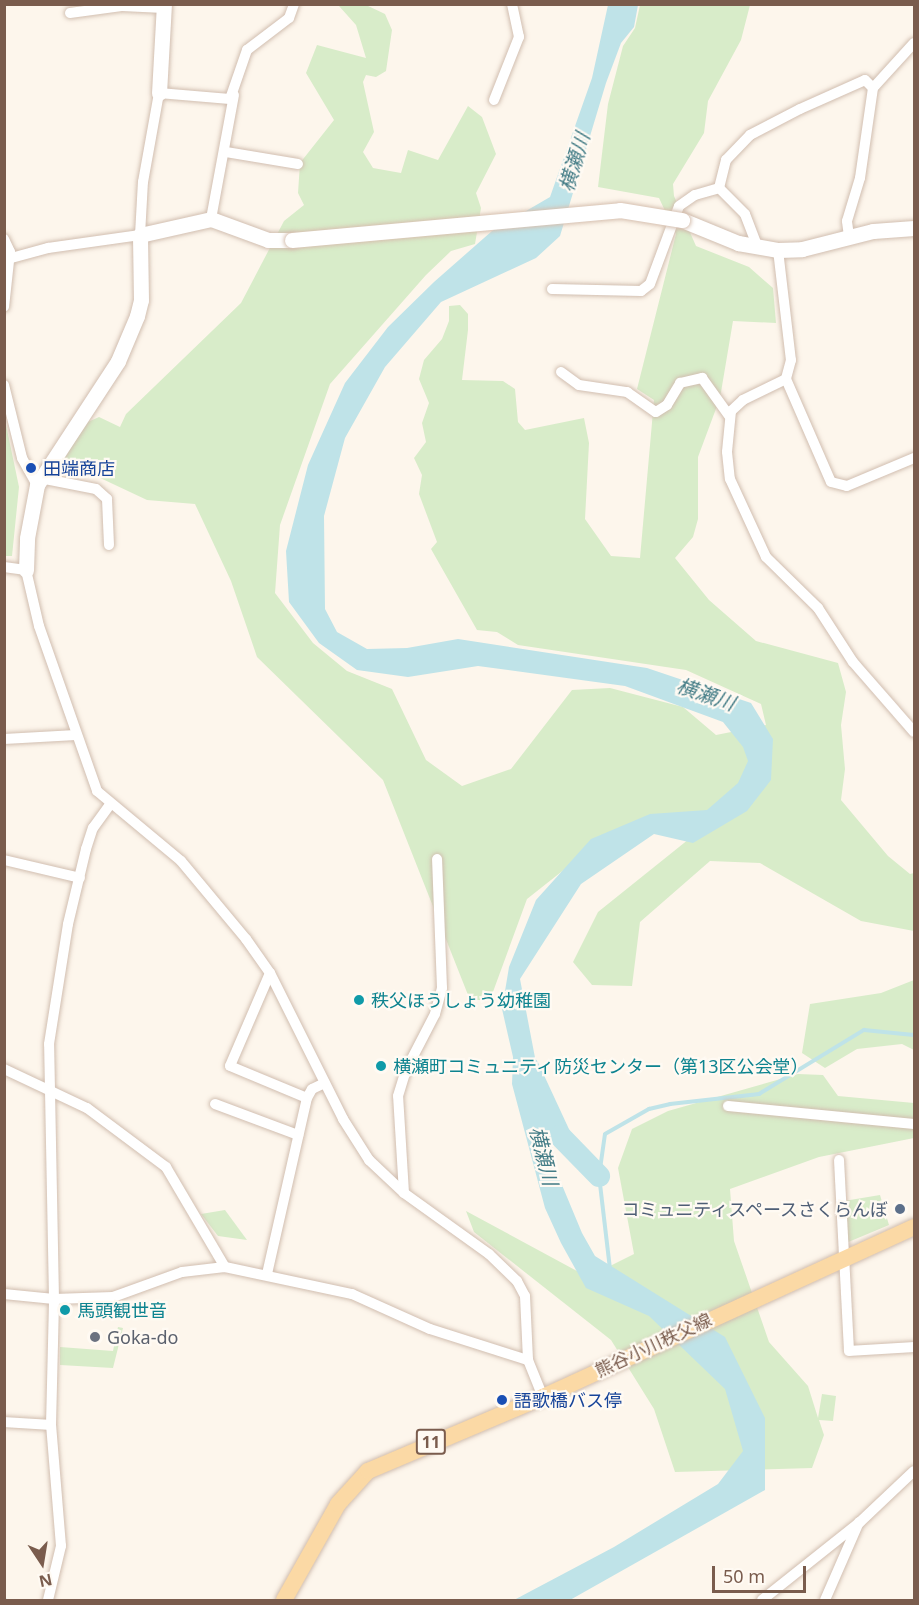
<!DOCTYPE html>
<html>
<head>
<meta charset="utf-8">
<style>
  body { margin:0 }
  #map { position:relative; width:919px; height:1605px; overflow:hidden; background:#fdf6ec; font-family:"Noto Sans","Noto Sans JP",sans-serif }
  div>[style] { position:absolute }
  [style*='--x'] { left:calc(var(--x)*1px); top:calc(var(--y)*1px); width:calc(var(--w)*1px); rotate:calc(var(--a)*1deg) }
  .green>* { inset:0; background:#d8ecc9 }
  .water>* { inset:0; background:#bfe3e8 }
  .stream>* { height:4px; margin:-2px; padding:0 2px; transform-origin:2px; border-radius:2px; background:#bfe3e8 }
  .river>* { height:22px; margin:-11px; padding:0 11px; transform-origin:11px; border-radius:11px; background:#bfe3e8 }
  .roads { filter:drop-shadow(0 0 2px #d1beb0) drop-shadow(0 0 2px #d1beb0) }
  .street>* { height:10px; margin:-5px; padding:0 5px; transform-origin:5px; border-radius:5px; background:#fff }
  .secondary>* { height:15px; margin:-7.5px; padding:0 7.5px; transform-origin:7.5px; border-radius:7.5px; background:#fff }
  .primary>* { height:16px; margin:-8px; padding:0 8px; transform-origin:8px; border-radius:8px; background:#fbd9a5 }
  .bridges { filter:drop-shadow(0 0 2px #d6c0b0) drop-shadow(0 0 2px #d6c0b0) }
  .secondary-bridge>* { height:15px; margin:-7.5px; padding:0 7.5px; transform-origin:7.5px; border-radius:7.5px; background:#fff }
  .dots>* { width:16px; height:16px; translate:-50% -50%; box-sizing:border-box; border:3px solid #fffaf3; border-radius:50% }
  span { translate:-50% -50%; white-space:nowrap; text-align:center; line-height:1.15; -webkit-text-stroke:4.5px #fffaf3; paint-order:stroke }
  .shield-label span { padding:2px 4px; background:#fffaf3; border:2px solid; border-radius:4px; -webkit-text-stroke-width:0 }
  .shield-label { font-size:16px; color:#7a5c4d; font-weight:700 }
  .transit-label { font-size:18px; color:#164399 }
  .left { translate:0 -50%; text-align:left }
  .culture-label { font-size:18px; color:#0d838f }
  .service-label { font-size:18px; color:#4e5e75 }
  .right { translate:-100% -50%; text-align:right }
  .worship-label { font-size:18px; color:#5b616d }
  .street-label { font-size:18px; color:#7a5c4d }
  .water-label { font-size:20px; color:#437c86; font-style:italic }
  .frame { position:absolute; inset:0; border:6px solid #7a5c4d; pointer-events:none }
  .north { position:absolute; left:12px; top:1533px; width:60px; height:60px; -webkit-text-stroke:4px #fffaf3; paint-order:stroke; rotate:168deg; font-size:16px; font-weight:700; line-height:24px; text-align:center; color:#7a5c4d }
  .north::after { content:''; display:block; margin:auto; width:21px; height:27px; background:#7a5c4d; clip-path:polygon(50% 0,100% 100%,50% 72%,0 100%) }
  .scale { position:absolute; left:712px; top:1566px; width:94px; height:27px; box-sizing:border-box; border:3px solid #7a5c4d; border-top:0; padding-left:8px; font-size:18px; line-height:21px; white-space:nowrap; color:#7a5c4d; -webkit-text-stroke:4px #fffaf3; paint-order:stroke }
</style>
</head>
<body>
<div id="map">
  <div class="green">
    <i style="clip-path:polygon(332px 5px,366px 5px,385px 14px,392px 30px,386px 71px,376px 77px,366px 75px,363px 82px,374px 132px,363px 152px,373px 168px,401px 173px,408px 150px,438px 160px,468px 106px,482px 117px,496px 154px,476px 193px,481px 208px,475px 244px,451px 251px,426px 275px,330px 384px,280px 525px,275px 593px,313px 643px,347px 671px,392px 689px,426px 760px,462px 786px,511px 769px,572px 690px,610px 688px,683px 707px,716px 735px,766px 725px,761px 704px,686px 670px,518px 645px,497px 632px,477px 630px,431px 549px,437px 542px,419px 494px,422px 475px,414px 458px,426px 442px,422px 423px,429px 403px,419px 379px,424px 360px,442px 339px,449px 321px,449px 306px,460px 305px,468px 314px,468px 330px,462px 380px,503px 381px,515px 389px,518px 422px,525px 430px,584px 418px,589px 443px,585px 519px,611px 556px,640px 558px,654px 400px,637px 389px,676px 234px,659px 198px,598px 187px,608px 104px,623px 46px,635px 28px,640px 5px,750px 5px,741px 40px,708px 101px,704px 133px,673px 184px,674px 196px,696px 246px,749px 267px,773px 288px,776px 323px,733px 321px,720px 398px,698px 457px,698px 519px,693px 537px,675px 558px,709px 600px,756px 641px,838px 663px,846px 692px,841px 725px,845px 769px,841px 800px,888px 856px,910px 874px,914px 873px,914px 931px,861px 921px,760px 863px,710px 861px,640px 922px,632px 986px,592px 985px,573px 962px,598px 912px,689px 839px,659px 821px,575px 861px,527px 899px,490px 1000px,470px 1000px,383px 780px,257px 657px,231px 581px,195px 504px,147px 500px,62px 460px,88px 422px,99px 417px,120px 427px,126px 414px,241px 303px,284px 221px,304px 205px,298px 193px,300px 163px,334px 120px,306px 73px,317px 45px,366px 58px,356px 25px,339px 6px)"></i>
    <i style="clip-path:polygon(5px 420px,19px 487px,12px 556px,5px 556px)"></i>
    <i style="clip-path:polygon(914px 980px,914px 1050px,902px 1044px,857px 1049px,825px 1068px,802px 1053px,810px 1004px,881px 993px)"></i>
    <i style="clip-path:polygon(798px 1074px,823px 1075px,838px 1096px,914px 1103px,914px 1138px,819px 1157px,730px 1189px,734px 1241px,769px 1342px,808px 1386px,818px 1418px,822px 1394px,836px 1396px,833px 1421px,819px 1420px,824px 1435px,812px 1468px,675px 1472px,654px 1409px,611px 1340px,474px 1232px,466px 1211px,588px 1277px,634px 1254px,618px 1168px,632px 1129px,668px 1111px)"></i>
    <i style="clip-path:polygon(880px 1195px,889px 1225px,846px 1243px,844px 1201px)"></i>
    <i style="clip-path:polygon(225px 1210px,247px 1240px,218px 1236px,201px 1214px)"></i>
    <i style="clip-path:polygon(118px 1327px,123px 1328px,113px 1368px,60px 1365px,60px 1347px,113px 1351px)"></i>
  </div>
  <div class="water">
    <i style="clip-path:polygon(608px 5px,638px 5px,634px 27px,621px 43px,606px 83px,560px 236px,536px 258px,441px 302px,385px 367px,345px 438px,324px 516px,325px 609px,337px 632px,367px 649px,407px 648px,458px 639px,647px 668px,751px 703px,773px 739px,771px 780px,747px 811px,693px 843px,654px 834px,581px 884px,520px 979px,557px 1173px,582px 1233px,595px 1256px,725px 1337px,765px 1418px,765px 1490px,570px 1600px,514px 1600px,614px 1547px,718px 1484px,743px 1451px,725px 1389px,649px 1316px,586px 1288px,561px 1243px,545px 1208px,512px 1084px,513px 1057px,502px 1009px,509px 967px,536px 900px,591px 839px,650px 814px,707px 810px,738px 783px,748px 761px,743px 747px,723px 722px,625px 686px,478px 666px,408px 677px,357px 670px,319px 643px,289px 602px,286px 551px,308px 465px,345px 383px,388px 327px,434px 282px,492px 231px,550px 197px,592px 78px)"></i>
  </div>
  <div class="stream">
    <i style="--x:610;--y:1269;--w:94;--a:-96.7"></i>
    <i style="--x:599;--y:1176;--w:42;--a:-81.9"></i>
    <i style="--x:605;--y:1134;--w:51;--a:-29.6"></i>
    <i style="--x:649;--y:1109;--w:22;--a:-13"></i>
    <i style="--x:670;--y:1104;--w:90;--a:-6.4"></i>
    <i style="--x:759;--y:1094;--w:123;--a:-31.4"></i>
    <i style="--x:864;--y:1030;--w:50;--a:5.7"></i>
    <i style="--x:4;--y:1600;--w:1;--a:0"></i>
  </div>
  <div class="river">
    <i style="--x:528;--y:1067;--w:76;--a:65.1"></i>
    <i style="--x:560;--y:1136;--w:56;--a:45.7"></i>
  </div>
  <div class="roads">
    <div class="street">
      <i style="--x:70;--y:13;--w:52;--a:-7.7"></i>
      <i style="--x:122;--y:6;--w:42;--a:2.7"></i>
      <i style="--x:494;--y:100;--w:68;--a:-68.4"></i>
      <i style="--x:519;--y:37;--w:34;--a:-102"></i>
      <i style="--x:226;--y:152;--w:73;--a:9.5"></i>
      <i style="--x:211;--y:219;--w:126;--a:-79.5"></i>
      <i style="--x:849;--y:236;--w:15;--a:-98"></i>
      <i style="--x:847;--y:221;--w:45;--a:-73.2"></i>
      <i style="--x:860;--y:178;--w:91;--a:-81.8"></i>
      <i style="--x:873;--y:88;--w:61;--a:-47.7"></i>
      <i style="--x:4;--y:239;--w:14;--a:65"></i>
      <i style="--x:10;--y:252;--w:55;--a:96.2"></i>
      <i style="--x:758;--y:248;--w:36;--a:-111"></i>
      <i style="--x:745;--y:214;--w:37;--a:-135"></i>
      <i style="--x:719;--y:188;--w:29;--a:-76"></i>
      <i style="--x:726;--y:160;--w:35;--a:-46"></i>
      <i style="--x:750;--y:135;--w:56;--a:-27.5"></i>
      <i style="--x:800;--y:109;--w:71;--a:-24"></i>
      <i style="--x:865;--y:80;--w:11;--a:45"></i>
      <i style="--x:778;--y:250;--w:111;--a:83.3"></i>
      <i style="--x:791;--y:360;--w:20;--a:105"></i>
      <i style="--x:786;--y:379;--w:112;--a:66.4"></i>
      <i style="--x:831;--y:482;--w:16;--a:14"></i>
      <i style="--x:847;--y:486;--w:73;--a:-22.7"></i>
      <i style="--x:4;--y:260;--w:46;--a:-15.3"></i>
      <i style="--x:48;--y:248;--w:93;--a:-8"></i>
      <i style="--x:140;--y:235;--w:53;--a:-86.8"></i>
      <i style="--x:143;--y:182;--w:90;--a:-79.8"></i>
      <i style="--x:159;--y:93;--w:71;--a:4.8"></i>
      <i style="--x:230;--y:99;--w:52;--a:-70.9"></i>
      <i style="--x:247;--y:50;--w:53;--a:-37.3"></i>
      <i style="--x:289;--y:18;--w:15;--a:-70"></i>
      <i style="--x:552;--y:289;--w:89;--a:1.3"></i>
      <i style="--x:641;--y:291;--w:11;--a:-38"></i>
      <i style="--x:650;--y:284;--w:83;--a:-69.6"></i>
      <i style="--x:679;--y:206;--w:19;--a:-35"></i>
      <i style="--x:695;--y:195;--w:25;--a:-16"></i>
      <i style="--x:561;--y:372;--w:22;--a:36"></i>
      <i style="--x:579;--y:385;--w:49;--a:8.3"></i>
      <i style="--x:627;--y:392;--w:35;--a:35"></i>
      <i style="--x:656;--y:412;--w:13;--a:-32"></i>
      <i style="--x:667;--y:405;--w:26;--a:-59"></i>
      <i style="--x:680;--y:383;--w:23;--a:-13"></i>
      <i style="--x:702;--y:378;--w:48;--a:54.3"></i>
      <i style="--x:786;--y:379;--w:48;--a:154"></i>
      <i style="--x:743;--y:400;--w:16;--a:137"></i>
      <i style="--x:731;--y:411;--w:41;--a:95.6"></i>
      <i style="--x:727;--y:452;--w:27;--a:84"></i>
      <i style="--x:730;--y:479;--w:86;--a:65.2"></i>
      <i style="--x:766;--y:557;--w:73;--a:44.4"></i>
      <i style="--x:818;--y:608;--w:64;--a:57.1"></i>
      <i style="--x:853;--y:662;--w:93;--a:48.9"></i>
      <i style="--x:4;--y:385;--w:75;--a:76.1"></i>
      <i style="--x:22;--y:458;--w:31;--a:61"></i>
      <i style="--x:40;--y:478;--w:57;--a:11.1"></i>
      <i style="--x:96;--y:489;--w:15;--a:42"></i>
      <i style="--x:107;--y:499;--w:46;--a:87.5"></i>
      <i style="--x:4;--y:567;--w:22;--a:8"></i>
      <i style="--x:26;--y:570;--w:57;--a:76.9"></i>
      <i style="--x:39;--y:626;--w:175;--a:70.6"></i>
      <i style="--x:97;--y:791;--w:109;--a:39.8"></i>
      <i style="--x:181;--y:861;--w:102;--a:50.2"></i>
      <i style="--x:246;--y:939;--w:42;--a:54.8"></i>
      <i style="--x:270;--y:973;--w:163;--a:63.4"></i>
      <i style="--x:343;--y:1119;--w:49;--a:57.6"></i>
      <i style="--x:369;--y:1160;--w:48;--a:43.3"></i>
      <i style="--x:404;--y:1193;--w:105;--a:35.7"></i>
      <i style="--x:489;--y:1254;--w:39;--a:44"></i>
      <i style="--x:517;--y:1281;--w:17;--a:62"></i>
      <i style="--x:525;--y:1296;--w:64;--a:87.3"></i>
      <i style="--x:528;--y:1360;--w:40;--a:68"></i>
      <i style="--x:4;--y:739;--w:72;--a:-3.2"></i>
      <i style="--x:4;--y:860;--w:78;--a:13.3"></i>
      <i style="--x:270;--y:973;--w:101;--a:113.3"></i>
      <i style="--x:230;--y:1066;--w:83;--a:22.6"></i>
      <i style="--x:4;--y:1069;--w:92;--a:25.2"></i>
      <i style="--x:87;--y:1108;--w:99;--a:36.8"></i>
      <i style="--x:166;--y:1167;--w:116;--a:59.5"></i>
      <i style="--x:215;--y:1104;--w:89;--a:20.5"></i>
      <i style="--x:728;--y:1106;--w:187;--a:5.5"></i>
      <i style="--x:839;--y:1160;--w:191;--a:87"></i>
      <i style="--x:849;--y:1351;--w:65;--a:-3.5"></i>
      <i style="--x:404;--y:1193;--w:97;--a:-93.5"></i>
      <i style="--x:398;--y:1096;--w:27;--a:-73"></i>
      <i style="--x:406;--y:1070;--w:63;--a:-62.6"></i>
      <i style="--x:435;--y:1014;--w:27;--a:-75"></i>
      <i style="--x:442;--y:988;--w:129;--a:-92.2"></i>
      <i style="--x:267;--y:1274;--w:180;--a:-77.2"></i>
      <i style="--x:307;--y:1098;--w:10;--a:-61"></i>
      <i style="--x:312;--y:1089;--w:14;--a:-25"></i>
      <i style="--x:4;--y:1294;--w:50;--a:5.7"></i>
      <i style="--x:54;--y:1299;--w:59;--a:-1.9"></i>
      <i style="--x:113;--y:1297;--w:73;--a:-19.9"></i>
      <i style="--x:182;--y:1272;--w:43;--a:-6.6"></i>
      <i style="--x:225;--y:1267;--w:130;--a:12"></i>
      <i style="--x:352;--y:1294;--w:85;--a:24.2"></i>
      <i style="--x:430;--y:1329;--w:103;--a:17.6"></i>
      <i style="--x:4;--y:1422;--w:47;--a:3.7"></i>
      <i style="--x:48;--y:1600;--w:56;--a:-76.5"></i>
      <i style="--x:61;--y:1546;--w:121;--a:-94.7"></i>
      <i style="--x:51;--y:1425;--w:126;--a:-88.6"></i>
      <i style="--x:54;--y:1299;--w:255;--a:-91.1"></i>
      <i style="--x:49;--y:1044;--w:121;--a:-81"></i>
      <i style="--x:68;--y:924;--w:77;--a:-76.5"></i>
      <i style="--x:86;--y:849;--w:22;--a:-72"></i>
      <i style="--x:93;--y:828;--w:29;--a:-54"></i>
      <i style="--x:762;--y:1600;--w:125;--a:-38.5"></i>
      <i style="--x:860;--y:1522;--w:74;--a:-43.4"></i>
      <i style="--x:825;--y:1600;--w:85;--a:-66.4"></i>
    </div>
    <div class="secondary">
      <i style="--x:159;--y:93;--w:89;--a:-86.8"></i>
      <i style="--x:682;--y:220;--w:61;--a:22.3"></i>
      <i style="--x:738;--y:243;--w:41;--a:9.9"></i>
      <i style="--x:778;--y:250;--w:24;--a:-2"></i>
      <i style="--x:802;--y:249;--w:73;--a:-14.2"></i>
      <i style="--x:873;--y:231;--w:41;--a:-4.2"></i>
      <i style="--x:26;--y:570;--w:32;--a:-88"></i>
      <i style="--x:27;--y:538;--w:54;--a:-79.3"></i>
      <i style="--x:37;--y:485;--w:148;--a:-56.8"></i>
      <i style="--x:118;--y:361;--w:49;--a:-67.1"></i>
      <i style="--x:137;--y:316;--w:16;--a:-76"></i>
      <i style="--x:141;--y:300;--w:65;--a:-90.9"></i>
      <i style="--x:140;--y:235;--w:73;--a:-12.7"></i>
      <i style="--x:211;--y:219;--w:61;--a:20.2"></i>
      <i style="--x:268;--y:240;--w:24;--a:0"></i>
    </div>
    <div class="primary">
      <i style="--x:284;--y:1600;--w:110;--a:-60.6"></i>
      <i style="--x:338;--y:1504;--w:45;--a:-47.7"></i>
      <i style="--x:368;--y:1471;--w:190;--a:-22.9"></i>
      <i style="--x:543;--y:1397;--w:408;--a:-24.6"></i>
    </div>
  </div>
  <div class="bridges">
    <div class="secondary-bridge">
      <i style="--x:292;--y:240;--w:329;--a:-5.2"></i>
      <i style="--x:620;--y:210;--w:63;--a:9.2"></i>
    </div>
  </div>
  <div class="dots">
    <i style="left:31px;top:468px;background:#1a4fb4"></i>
    <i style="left:359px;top:1000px;background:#0f9aa8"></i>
    <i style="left:381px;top:1066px;background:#0f9aa8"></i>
    <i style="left:900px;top:1209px;background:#5c6f8a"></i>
    <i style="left:65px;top:1310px;background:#0f9aa8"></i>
    <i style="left:95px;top:1337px;background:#6b7280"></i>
    <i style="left:502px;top:1400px;background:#1a4fb4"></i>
  </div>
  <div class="shield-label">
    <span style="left:431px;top:1442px">11</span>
  </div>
  <div class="transit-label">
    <span class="left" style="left:43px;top:468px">田端商店</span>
    <span class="left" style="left:514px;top:1400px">語歌橋バス停</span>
  </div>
  <div class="culture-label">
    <span class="left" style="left:371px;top:1000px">秩父ほうしょう幼稚園</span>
    <span class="left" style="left:393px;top:1066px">横瀬町コミュニティ防災センター（第13区公会堂）</span>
    <span class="left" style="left:77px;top:1310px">馬頭観世音</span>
  </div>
  <div class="service-label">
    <span class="right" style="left:888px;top:1209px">コミュニティスペースさくらんぼ</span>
  </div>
  <div class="worship-label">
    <span class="left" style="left:107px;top:1337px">Goka-do</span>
  </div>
  <div class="street-label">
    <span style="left:653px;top:1345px;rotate:-25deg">熊谷小川秩父線</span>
  </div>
  <div class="water-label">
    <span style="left:574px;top:162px;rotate:-73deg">横瀬川</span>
    <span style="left:706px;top:694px;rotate:19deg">横瀬川</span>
    <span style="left:544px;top:1156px;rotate:76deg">横瀬川</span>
  </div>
  <div class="frame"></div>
  <div class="north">N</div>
  <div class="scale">50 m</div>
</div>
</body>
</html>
